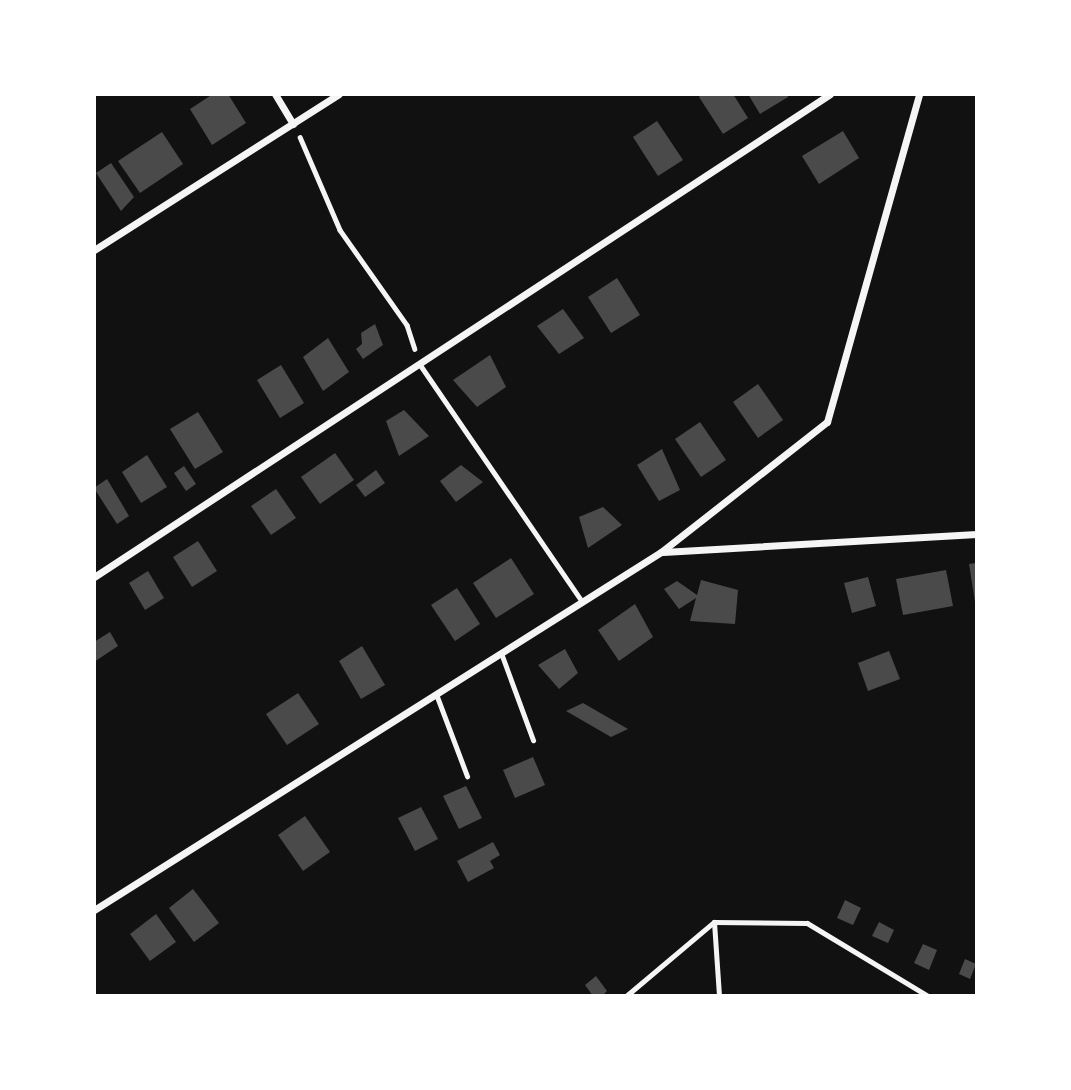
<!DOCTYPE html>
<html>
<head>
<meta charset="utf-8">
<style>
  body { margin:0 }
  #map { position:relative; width:1071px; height:1090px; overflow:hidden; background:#111; font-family:"Fira Sans",sans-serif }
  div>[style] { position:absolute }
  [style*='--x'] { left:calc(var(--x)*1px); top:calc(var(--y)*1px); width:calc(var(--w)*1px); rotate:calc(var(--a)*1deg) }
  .building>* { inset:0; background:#4a4a4a }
  .path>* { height:4.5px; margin:-2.25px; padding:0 2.25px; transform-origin:2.25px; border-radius:2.25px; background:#f5f5f5 }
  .service>* { height:5px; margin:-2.5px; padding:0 2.5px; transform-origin:2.5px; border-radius:2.5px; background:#f5f5f5 }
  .minor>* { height:7px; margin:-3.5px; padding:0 3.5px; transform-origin:3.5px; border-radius:3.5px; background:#f5f5f5 }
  span { translate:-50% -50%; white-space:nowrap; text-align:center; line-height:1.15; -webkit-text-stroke:7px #fff; paint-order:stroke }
  .frame { position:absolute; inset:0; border:96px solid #fff; pointer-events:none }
</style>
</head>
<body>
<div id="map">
  <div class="building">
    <i style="clip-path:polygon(213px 94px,228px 94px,246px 123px,212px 145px,190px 109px)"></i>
    <i style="clip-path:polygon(702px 94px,733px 94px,748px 118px,723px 134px,699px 97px)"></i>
    <i style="clip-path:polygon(748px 94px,787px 94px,788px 97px,760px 114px)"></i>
    <i style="clip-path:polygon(657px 121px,683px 160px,658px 176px,633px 137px)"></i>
    <i style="clip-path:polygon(843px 131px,859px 158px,819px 184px,802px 156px)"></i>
    <i style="clip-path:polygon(162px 132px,183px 164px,140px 193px,118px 161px)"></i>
    <i style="clip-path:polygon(111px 163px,134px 197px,121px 211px,96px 173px)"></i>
    <i style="clip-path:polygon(617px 278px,640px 315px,611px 333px,588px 297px)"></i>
    <i style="clip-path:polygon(563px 309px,584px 338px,559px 354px,537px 326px)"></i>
    <i style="clip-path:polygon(375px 324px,383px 345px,363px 359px,356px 349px,362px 344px,361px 333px)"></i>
    <i style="clip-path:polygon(328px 338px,349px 372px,323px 391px,303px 357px)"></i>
    <i style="clip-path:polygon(490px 355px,506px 387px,477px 407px,453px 380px)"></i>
    <i style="clip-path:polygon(281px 365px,304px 403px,280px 418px,257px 380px)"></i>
    <i style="clip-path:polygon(758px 384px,783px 420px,758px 438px,733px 402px)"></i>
    <i style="clip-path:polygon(404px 410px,429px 436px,399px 456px,386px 421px)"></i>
    <i style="clip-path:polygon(198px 412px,223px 452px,195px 469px,170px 429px)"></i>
    <i style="clip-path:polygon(700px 422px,726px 460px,701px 477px,675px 439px)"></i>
    <i style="clip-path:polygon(662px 449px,680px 490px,659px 501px,637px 465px)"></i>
    <i style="clip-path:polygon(335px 453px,354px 480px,320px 504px,301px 477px)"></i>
    <i style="clip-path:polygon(147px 455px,167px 487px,141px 503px,122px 472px)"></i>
    <i style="clip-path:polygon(461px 465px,483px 482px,456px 502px,440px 481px)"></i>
    <i style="clip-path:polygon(184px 466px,196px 484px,186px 491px,174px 473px)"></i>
    <i style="clip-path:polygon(376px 470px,385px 483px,365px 497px,356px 485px)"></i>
    <i style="clip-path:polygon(107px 479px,129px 516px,117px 524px,94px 488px)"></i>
    <i style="clip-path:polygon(276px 489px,296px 518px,271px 535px,251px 506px)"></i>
    <i style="clip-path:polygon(603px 507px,622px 525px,588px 548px,579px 517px)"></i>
    <i style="clip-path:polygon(198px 541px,217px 571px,192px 587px,173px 557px)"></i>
    <i style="clip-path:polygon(511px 558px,534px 594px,496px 618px,473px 583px)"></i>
    <i style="clip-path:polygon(976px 563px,976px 602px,975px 602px,969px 564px)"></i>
    <i style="clip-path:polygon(946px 570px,953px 606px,903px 615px,896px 579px)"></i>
    <i style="clip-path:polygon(148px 571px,164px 598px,145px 610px,129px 583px)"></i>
    <i style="clip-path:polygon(868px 577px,876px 606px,852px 613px,844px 583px)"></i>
    <i style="clip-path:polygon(701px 580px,738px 590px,735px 624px,690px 621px,696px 598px,679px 609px,664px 589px,677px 581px,697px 595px)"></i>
    <i style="clip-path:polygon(457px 588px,480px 624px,455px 641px,431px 605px)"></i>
    <i style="clip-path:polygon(635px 604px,653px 637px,619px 661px,598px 630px)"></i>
    <i style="clip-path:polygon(110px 632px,118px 646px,94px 662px,94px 642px)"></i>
    <i style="clip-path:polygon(362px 646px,385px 685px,361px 699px,339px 661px)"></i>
    <i style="clip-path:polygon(565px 649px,578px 673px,559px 689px,538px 665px)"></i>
    <i style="clip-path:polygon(889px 651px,900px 679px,868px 691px,858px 663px)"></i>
    <i style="clip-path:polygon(298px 693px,319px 724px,287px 745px,266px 714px)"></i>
    <i style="clip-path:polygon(583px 703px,628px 729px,611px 737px,566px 711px)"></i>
    <i style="clip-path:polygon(533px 757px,545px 785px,515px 798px,503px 770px)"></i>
    <i style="clip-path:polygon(466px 786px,482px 818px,459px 829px,443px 796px)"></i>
    <i style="clip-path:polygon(421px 807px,438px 839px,415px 851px,398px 818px)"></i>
    <i style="clip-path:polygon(305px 816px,330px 852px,303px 871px,278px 835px)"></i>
    <i style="clip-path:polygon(493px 842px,500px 855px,490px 861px,494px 868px,468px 882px,457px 861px)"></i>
    <i style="clip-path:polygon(193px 889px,219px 923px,194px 942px,169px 908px)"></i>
    <i style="clip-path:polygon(845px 900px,861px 908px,853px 925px,837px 918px)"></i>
    <i style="clip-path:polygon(156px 914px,176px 942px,150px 961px,130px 934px)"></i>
    <i style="clip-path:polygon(879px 922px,894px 930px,888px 943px,872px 936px)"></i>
    <i style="clip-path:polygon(923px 944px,937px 950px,929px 970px,914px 963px)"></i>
    <i style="clip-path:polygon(965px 959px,976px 964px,970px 979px,959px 974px)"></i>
    <i style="clip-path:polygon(596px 976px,607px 991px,602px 996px,593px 996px,585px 985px)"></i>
  </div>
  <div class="path">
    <i style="--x:300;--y:137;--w:101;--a:66.7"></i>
    <i style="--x:340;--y:230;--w:116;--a:54.8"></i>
    <i style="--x:407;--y:325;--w:25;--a:72"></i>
  </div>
  <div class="service">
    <i style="--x:420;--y:365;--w:287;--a:55.6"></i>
    <i style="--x:501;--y:653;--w:93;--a:69.8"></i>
    <i style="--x:436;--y:694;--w:88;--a:69.3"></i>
    <i style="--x:714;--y:922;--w:74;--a:86.1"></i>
    <i style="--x:626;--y:996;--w:115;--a:-40.1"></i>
    <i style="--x:714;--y:922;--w:93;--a:0.6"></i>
    <i style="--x:807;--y:923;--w:141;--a:31.1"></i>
  </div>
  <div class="minor">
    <i style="--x:275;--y:94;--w:35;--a:59"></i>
    <i style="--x:94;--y:250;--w:290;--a:-32.5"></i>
    <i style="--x:663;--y:552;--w:314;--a:-3.3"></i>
    <i style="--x:94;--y:577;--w:880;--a:-33.27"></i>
    <i style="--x:94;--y:910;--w:671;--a:-32.27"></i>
    <i style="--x:661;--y:552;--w:211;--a:-38.1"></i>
    <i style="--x:827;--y:422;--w:341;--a:-74.3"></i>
  </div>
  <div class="frame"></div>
</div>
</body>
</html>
